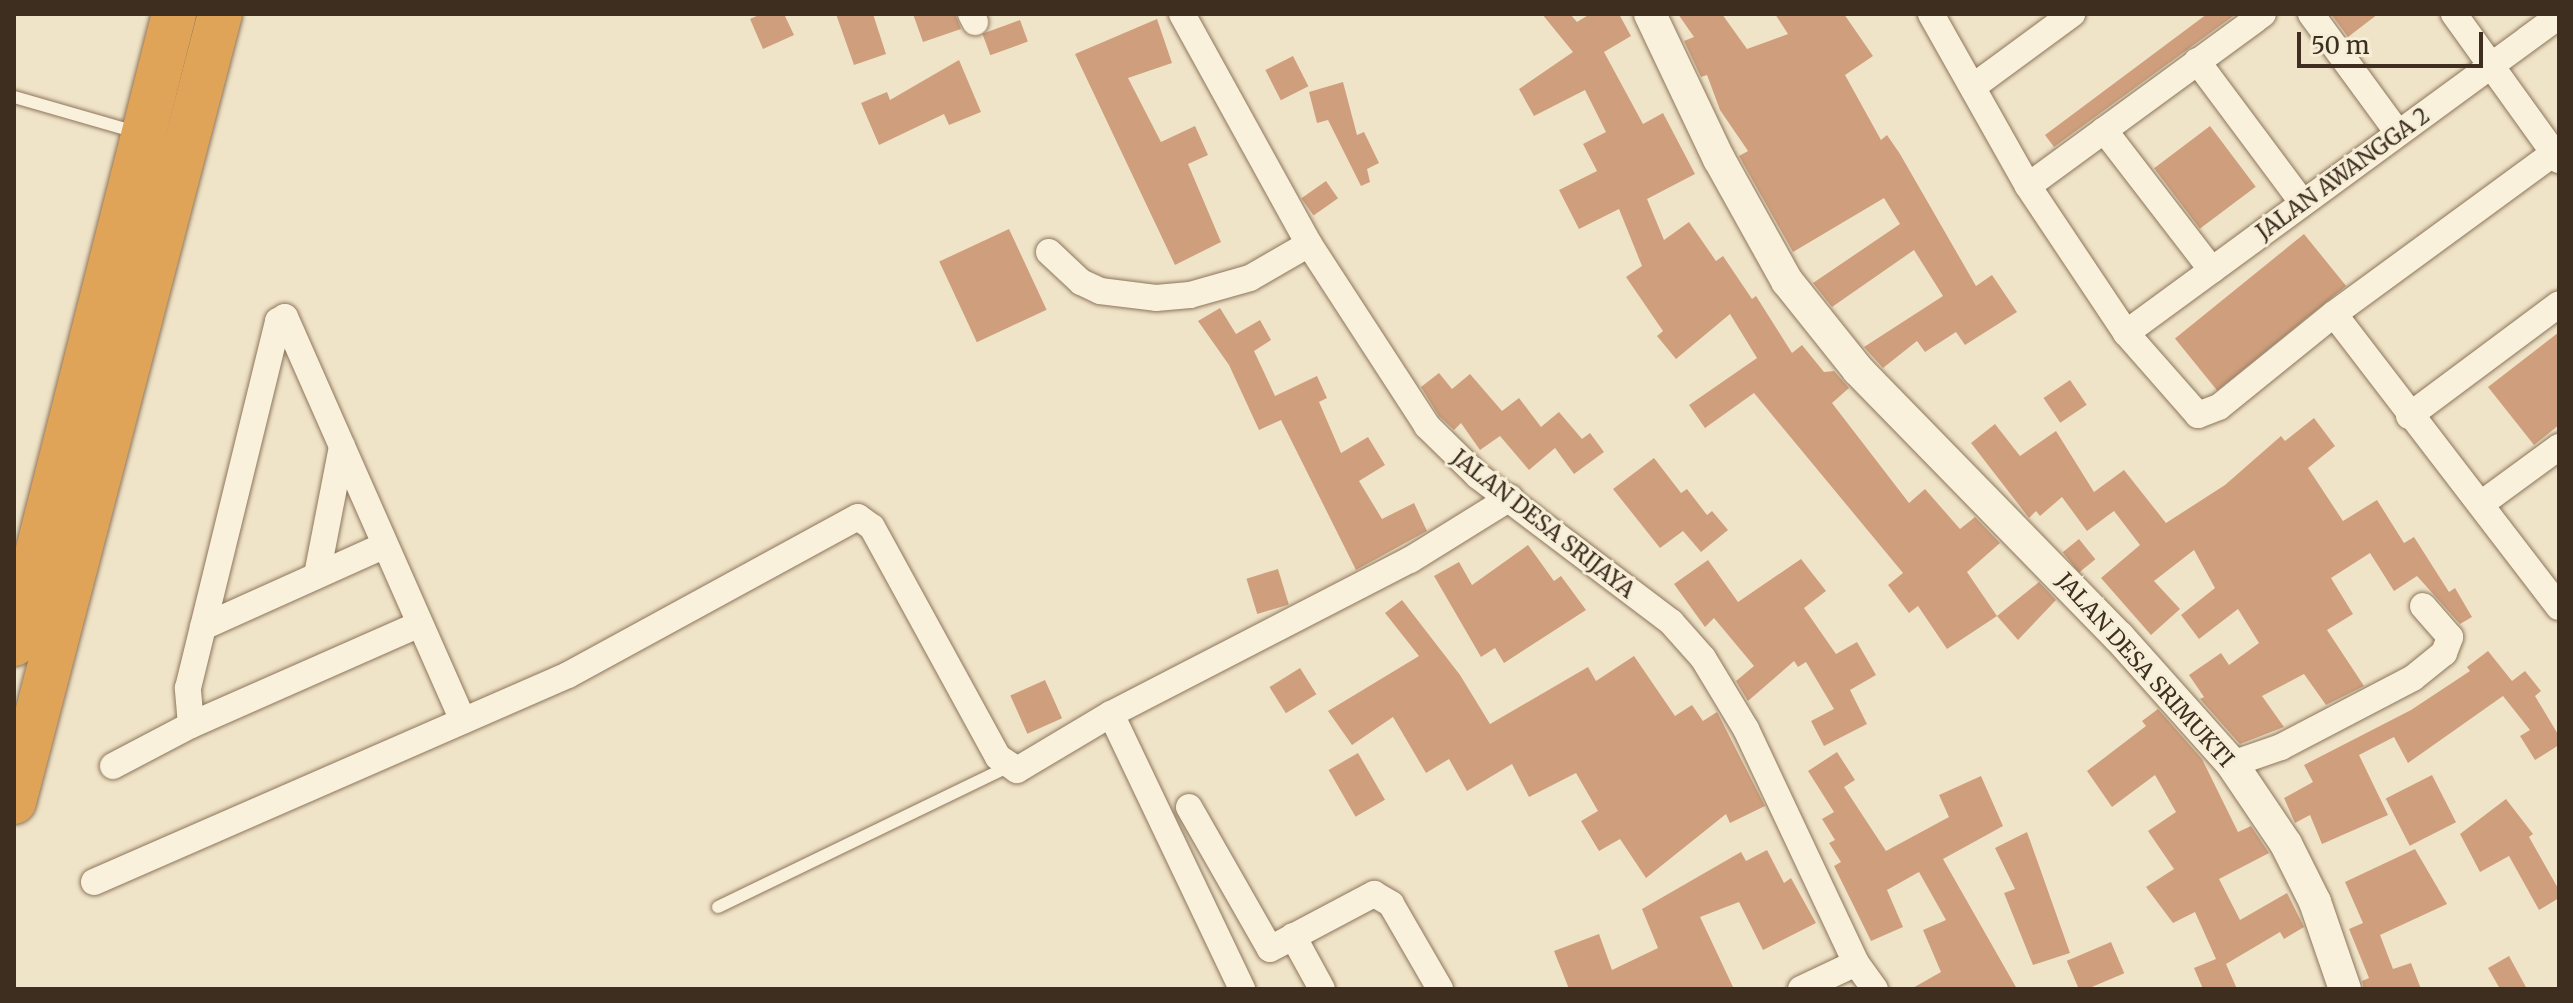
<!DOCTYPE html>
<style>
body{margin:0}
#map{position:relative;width:2573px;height:1003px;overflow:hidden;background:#f0e4c8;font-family:Merriweather,serif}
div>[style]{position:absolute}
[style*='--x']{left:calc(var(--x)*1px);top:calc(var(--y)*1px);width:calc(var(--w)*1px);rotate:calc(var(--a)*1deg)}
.building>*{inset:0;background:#cf9f7d;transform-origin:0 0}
.roads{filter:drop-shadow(0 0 2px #8d765c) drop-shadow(0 0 2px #8d765c)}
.service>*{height:12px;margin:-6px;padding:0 6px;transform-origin:6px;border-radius:6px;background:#faf1dc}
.minor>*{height:26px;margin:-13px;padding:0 13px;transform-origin:13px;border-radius:13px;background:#faf1dc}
.tertiary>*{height:32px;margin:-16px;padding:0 16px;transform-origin:16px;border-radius:16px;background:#faf1dc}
.motorway>*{height:44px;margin:-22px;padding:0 22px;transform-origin:22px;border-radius:22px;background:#e0a458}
span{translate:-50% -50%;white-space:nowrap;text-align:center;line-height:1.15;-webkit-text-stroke:6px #f7eed8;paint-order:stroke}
.street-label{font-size:22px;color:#3d2e20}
.frame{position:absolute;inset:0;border:16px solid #3d2e20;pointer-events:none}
.scale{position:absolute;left:2297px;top:32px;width:186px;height:36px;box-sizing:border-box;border:4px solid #3d2e20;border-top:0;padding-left:10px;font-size:24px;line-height:28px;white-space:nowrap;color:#3d2e20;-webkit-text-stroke:6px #f7eed8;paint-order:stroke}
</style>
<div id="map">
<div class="building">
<div style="clip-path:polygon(761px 14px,784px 14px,794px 35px,763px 49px,750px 19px)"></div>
<div style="clip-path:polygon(836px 14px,873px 14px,886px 54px,854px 65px)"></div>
<div style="clip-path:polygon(913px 14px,955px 14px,961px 29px,923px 42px)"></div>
<div style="clip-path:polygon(1542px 14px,1570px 14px,1577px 22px,1590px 14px,1619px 14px,1631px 36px,1604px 52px,1643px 124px,1663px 113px,1695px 174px,1647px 199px,1664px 240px,1689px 222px,1716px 261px,1723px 256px,1752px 299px,1756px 296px,1792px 353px,1802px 345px,1824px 372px,1834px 371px,1849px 388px,1832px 403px,1909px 503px,1925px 489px,1960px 529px,1975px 517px,2000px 543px,1967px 572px,1997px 616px,1947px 649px,1918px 606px,1909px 613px,1888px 585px,1903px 573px,1754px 393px,1705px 428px,1689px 405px,1757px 358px,1730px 314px,1676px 359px,1657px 336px,1663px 331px,1626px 277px,1642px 266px,1619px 209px,1579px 229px,1559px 190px,1597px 171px,1583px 144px,1606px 132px,1585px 90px,1534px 116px,1519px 89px,1573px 52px)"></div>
<div style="clip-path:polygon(1678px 14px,1722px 14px,1747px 49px,1788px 34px,1775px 14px,1844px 14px,1873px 56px,1845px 75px,1881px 140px,1887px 135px,1900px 154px,1976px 286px,1992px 275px,2017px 312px,1965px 345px,1956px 332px,1925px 352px,1917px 341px,1883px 368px,1864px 347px,1943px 296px,1914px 250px,1832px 307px,1813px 283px,1900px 224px,1884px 198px,1793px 252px,1739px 156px,1748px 151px,1720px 110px,1707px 75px,1701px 77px,1684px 41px,1694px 37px)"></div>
<div style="clip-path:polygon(2207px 14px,2236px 14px,2054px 147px,2045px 135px)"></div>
<div style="clip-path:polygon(2331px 14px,2378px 14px,2348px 37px)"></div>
<div style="clip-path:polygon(1157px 19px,1172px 63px,1128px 78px,1161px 142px,1195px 126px,1208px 155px,1188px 164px,1221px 242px,1175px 265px,1075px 54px)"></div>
<div style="left:1020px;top:20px;width:23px;height:40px;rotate:70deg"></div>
<div style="left:1293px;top:56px;width:34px;height:31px;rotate:63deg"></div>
<div style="clip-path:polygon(959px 60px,981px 112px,949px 125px,944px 114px,879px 145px,861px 103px,887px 92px,890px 100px)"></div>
<div style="clip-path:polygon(1343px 82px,1357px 135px,1364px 132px,1379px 163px,1367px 169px,1370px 182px,1361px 186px,1328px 120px,1317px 123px,1309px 92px)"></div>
<div style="left:2210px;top:126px;width:76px;height:70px;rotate:53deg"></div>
<div style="left:1326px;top:181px;width:21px;height:30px;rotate:55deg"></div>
<div style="left:1009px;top:229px;width:89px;height:77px;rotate:65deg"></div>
<div style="left:2304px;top:234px;width:67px;height:166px;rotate:51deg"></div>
<div style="clip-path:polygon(1220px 308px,1236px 334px,1260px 320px,1271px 340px,1254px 351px,1275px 396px,1317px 376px,1327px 398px,1319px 402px,1341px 453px,1368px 437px,1385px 465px,1359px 481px,1382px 519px,1414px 503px,1427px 531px,1356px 570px,1281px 420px,1259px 430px,1229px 365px,1198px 321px)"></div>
<div style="clip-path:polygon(2559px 332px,2559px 425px,2534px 445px,2488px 387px)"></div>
<div style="clip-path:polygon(1439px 373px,1452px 389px,1470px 374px,1502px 411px,1519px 398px,1541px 427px,1559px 412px,1582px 439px,1590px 433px,1604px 452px,1574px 474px,1555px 448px,1529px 470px,1500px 436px,1480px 450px,1461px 423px,1454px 430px,1439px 416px,1421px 387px)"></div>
<div style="left:2070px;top:380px;width:30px;height:32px;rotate:56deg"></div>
<div style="clip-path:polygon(2314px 418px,2335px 446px,2308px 468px,2343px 521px,2377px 500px,2404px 543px,2414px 537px,2449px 592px,2455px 588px,2472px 617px,2460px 624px,2417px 576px,2394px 591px,2370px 553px,2331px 578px,2353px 614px,2327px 630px,2364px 686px,2326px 705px,2304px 674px,2262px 696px,2284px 727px,2240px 744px,2200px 699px,2204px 697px,2189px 675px,2221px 653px,2229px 665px,2259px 643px,2238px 609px,2199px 639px,2181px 615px,2215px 588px,2194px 550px,2154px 581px,2180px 609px,2151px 635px,2101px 578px,2140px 545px,2114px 511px,2087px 531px,2062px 497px,2040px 516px,2036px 511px,2029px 518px,1971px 443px,1995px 424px,2020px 456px,2056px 431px,2094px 492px,2124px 470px,2166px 523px,2225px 485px,2281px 436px,2285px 441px)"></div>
<div style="clip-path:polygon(1654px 458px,1681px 493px,1687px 489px,1707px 515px,1712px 511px,1728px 530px,1701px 552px,1683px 531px,1660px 548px,1613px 489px)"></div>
<div style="left:2079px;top:539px;width:26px;height:21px;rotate:51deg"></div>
<div style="clip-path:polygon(1528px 545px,1554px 581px,1561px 576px,1586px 610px,1504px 663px,1495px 648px,1481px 657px,1434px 576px,1459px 562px,1472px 585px)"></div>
<div style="clip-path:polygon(1801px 559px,1826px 591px,1804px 608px,1836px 654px,1857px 642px,1876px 675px,1850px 690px,1867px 724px,1824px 746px,1811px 721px,1834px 709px,1806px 662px,1798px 667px,1794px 661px,1748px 701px,1736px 681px,1754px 666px,1714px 618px,1705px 627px,1674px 584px,1708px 560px,1738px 602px)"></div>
<div style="left:1278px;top:569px;width:37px;height:33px;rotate:73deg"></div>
<div style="clip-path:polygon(2039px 582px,2056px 600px,2018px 640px,1997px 616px)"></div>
<div style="clip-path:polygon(1402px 600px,1460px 675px,1490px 724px,1588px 667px,1596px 681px,1634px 656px,1675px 716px,1692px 705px,1703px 721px,1717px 712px,1765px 806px,1730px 823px,1726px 814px,1646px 878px,1620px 839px,1599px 851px,1581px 821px,1598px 811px,1576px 773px,1529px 797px,1512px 764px,1467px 791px,1449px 759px,1426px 773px,1393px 717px,1352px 745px,1328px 711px,1419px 656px,1385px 613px)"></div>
<div style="clip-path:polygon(2488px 651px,2512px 681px,2525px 671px,2541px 691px,2535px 696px,2559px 736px,2559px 745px,2535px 760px,2520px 736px,2530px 730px,2503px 696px,2408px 763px,2394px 737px,2359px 755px,2388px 815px,2322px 844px,2310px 815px,2295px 823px,2284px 798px,2313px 782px,2304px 765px,2411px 710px,2470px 671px,2467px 667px)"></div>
<div style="left:1300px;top:668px;width:31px;height:36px;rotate:58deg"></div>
<div style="left:1045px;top:680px;width:42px;height:38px;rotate:66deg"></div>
<div style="clip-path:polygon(2158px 709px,2202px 759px,2238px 832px,2251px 826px,2269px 853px,2219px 879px,2240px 920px,2287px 893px,2304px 927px,2284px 939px,2280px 932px,2226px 964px,2237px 989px,2203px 989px,2194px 968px,2216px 959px,2195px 912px,2173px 923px,2146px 887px,2174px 869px,2148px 831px,2176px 812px,2155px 775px,2112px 807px,2087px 771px,2146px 726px,2142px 721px)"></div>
<div style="clip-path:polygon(1837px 752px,1855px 780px,1844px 787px,1886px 851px,1949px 817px,1939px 795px,1981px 776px,2003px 826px,1943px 859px,2017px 989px,1911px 989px,1941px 972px,1923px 930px,1946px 920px,1919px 872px,1887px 890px,1903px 927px,1871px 941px,1834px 866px,1841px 862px,1829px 843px,1835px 840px,1822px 819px,1834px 812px,1808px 771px)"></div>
<div style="left:1358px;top:753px;width:54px;height:34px;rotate:60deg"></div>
<div style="left:2432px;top:775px;width:53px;height:52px;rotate:63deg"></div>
<div style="clip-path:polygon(2506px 799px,2533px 834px,2529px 837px,2559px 890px,2559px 898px,2539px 910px,2509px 856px,2480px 872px,2460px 834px)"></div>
<div style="clip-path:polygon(2027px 832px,2070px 953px,2033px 965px,2004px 893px,2015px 889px,1995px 848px)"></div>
<div style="clip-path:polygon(2415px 849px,2447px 904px,2380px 935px,2393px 969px,2411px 963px,2421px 989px,2364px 989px,2362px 981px,2369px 978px,2349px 929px,2363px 923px,2345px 882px)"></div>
<div style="clip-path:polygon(1767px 850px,1784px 883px,1791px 878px,1816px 923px,1763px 950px,1739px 902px,1700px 917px,1734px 989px,1569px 989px,1554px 951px,1599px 934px,1612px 970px,1658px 948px,1642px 909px,1741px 852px,1746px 861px)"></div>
<div style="left:2111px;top:942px;width:34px;height:48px;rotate:67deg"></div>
<div style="clip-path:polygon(2509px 956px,2527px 989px,2500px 989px,2488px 968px)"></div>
</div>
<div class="roads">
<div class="service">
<div style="--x:14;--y:97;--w:127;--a:16"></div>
<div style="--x:718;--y:907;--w:321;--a:-25.8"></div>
</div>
<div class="minor">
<div style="--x:971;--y:14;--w:9;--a:63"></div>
<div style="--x:1182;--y:14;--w:263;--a:61.1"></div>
<div style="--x:1309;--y:244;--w:217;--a:57"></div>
<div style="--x:1427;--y:426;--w:71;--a:44.4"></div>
<div style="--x:1478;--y:476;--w:242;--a:37.1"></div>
<div style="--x:1671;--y:622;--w:48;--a:48.4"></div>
<div style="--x:1703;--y:658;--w:83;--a:58.8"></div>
<div style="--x:1746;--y:729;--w:259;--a:64.8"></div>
<div style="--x:1856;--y:963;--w:32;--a:54"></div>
<div style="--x:1931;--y:14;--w:197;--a:60.6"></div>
<div style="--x:2028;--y:186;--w:177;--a:56.3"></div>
<div style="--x:2126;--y:333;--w:109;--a:48.7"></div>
<div style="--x:2198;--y:415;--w:22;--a:-21"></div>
<div style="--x:2219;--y:407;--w:148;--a:-39"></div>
<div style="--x:2334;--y:314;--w:273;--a:-36.2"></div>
<div style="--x:2311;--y:14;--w:147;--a:53.8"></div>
<div style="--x:2454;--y:14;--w:180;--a:54.3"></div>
<div style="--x:2197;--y:61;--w:177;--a:53.3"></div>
<div style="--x:1974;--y:86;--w:122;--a:-36.3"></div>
<div style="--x:2104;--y:130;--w:177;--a:52.4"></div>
<div style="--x:2028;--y:186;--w:291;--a:-36.2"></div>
<div style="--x:1049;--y:252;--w:44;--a:43.2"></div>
<div style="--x:1081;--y:282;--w:21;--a:25"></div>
<div style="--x:1100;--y:291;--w:56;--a:7.1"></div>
<div style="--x:1156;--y:298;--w:34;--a:-5"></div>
<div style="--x:1190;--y:295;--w:62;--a:-15.8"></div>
<div style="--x:1250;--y:278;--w:68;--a:-30"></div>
<div style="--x:2334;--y:314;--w:369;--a:52.5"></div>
<div style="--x:2126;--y:333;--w:537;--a:-36.21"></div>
<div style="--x:2409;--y:416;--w:187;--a:-36.7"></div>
<div style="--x:2481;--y:504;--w:97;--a:-36.2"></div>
<div style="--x:317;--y:575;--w:131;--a:-79"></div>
<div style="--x:203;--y:627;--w:197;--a:-24.2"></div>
<div style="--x:1111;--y:714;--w:305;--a:64.5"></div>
<div style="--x:191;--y:725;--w:37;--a:-95"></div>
<div style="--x:188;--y:688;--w:378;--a:-76.2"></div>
<div style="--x:278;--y:321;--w:8;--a:-30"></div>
<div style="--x:285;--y:317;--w:441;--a:66.2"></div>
<div style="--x:2232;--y:764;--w:52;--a:-19.1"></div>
<div style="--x:2281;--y:747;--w:149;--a:-27.6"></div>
<div style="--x:2413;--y:678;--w:40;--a:-39"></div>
<div style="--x:2444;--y:653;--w:17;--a:-69"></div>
<div style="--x:2450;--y:637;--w:41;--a:-131.1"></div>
<div style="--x:113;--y:766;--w:88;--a:-27.7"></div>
<div style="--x:191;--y:725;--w:248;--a:-23.8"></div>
<div style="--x:1189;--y:807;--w:163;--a:60.3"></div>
<div style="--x:1270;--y:949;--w:118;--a:-27.9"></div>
<div style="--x:1374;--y:894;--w:20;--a:30"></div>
<div style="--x:1391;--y:904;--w:98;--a:60"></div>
<div style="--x:94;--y:882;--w:517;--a:-23.59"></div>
<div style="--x:568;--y:675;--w:330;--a:-28.6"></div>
<div style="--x:858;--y:517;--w:17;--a:36"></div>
<div style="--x:872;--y:527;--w:262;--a:61.3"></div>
<div style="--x:998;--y:757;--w:23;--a:34"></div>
<div style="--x:1017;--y:770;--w:109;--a:-30.8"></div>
<div style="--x:1111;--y:714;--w:336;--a:-27.3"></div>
<div style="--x:1410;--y:560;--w:118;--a:-31.8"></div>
<div style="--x:1293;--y:936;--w:60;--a:61.3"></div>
<div style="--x:1801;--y:989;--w:61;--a:-25.3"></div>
</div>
<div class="tertiary">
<div style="--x:1650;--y:14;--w:161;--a:64.6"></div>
<div style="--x:1719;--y:159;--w:140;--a:60.9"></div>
<div style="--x:1787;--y:281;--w:114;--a:51.4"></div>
<div style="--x:1858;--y:370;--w:373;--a:45.7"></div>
<div style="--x:2119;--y:637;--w:170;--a:48.3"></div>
<div style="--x:2232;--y:764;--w:97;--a:56"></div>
<div style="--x:2286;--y:844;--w:65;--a:63.4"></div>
<div style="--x:2315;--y:902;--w:92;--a:71"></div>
</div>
<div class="motorway">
<div style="--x:14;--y:644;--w:650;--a:-75.75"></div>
<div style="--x:14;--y:802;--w:814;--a:-75.35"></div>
</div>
</div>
<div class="street-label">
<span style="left:2343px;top:174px;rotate:-36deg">JALAN AWANGGA 2</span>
<span style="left:1543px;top:524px;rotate:38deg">JALAN DESA SRIJAYA</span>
<span style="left:2145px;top:670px;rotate:48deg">JALAN DESA SRIMUKTI</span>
</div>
<div class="frame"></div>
<div class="scale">50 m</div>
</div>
